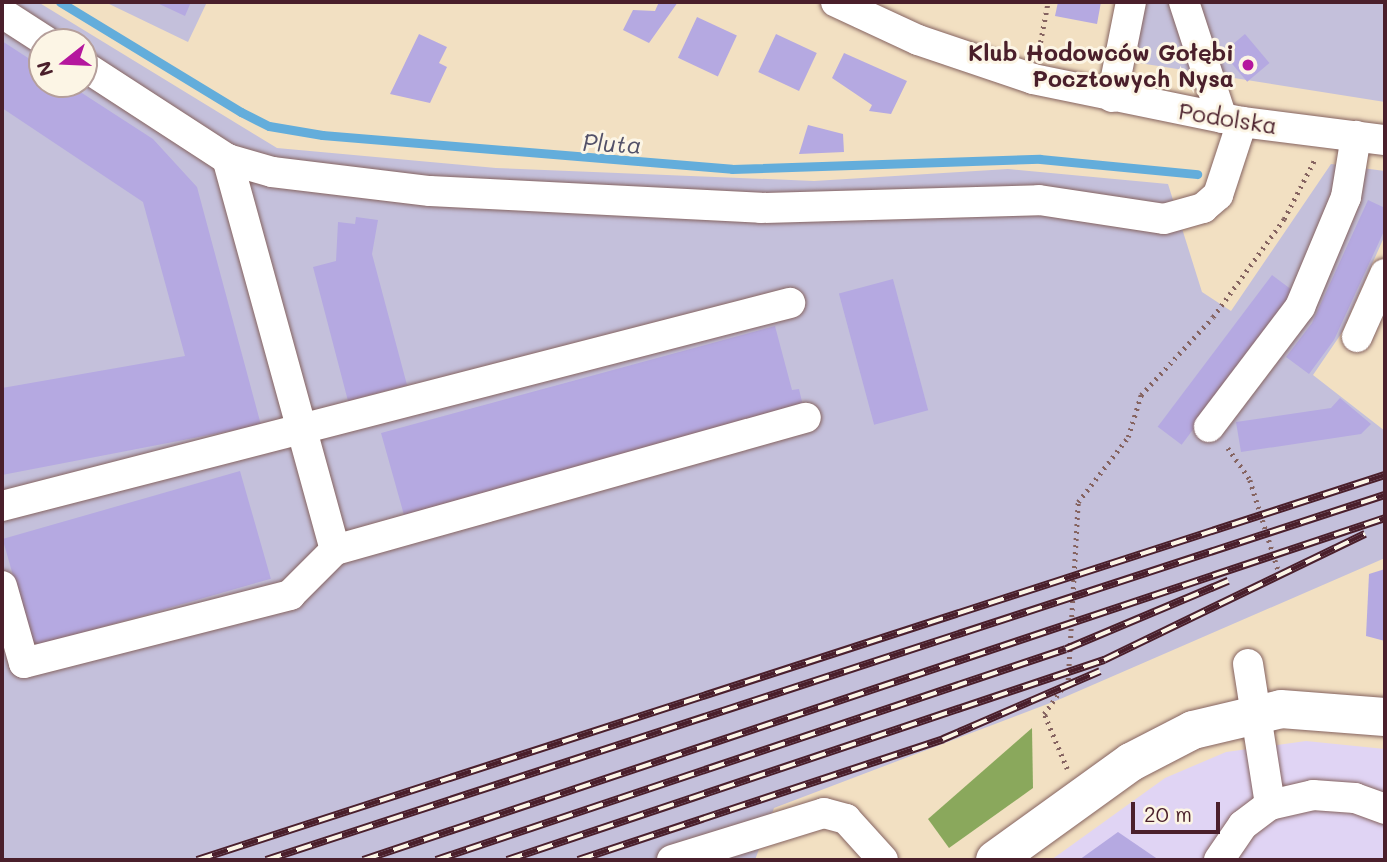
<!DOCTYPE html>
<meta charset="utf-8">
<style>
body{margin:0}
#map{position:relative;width:1387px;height:862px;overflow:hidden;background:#f2e0c2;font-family:Mali,sans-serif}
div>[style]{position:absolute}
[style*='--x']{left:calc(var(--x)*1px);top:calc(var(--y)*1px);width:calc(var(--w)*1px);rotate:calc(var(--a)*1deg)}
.built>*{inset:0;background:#e0d4f4}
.industrial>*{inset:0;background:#c4c0db}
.forest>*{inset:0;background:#8aa85c}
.stream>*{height:9px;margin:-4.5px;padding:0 4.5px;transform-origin:4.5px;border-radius:4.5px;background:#63addb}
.building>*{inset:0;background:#b5a9e1;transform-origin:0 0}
.path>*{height:4.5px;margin-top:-2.25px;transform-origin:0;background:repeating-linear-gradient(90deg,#856360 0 2px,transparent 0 7px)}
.roads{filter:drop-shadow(0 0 2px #856360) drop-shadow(0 0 2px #856360)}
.minor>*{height:30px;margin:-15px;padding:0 15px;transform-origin:15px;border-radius:15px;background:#fff}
.major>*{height:38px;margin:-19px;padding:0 19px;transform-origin:19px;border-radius:19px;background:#fff}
.rail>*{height:8px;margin-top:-4px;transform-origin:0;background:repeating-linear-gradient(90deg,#fcf5e5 0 16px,#4a1f2b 0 32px);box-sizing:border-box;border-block:2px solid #4a1f2b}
.dots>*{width:19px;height:19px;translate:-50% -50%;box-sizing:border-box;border:4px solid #fcf5e5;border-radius:50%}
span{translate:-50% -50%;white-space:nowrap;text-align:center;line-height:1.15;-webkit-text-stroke:6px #fcf5e5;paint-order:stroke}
.poi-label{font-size:23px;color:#4a1f2b;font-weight:700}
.right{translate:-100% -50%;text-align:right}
.street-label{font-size:23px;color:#4a1f2b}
.water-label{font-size:24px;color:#535169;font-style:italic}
.frame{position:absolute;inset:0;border:4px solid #4a1f2b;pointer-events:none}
.north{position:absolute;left:28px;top:28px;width:70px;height:70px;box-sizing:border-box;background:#fcf5e5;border:2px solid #b59f9b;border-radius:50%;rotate:252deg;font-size:19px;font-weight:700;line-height:28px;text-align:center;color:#4a1f2b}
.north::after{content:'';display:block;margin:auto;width:24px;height:32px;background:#b5179e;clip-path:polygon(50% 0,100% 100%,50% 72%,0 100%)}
.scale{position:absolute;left:1131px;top:802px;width:89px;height:32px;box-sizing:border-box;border:4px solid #4a1f2b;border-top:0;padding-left:9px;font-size:21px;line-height:24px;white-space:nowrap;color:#4a1f2b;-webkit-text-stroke:5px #fcf5e5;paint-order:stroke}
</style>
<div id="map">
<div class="built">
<div style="clip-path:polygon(1306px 741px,1385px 749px,1385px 860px,1051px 860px,1165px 778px,1226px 752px)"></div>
</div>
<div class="industrial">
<div style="clip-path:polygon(evenodd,2px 2px,38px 2px,277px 148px,496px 168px,814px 181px,1008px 169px,1168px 184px,1202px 292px,1231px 311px,1331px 164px,1385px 171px,1385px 235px,1341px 334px,1313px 375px,1385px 431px,1385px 558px,1058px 700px,774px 808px,755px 860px,2px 860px,2px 2px,42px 42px,84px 42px,84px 84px,42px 84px,42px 42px)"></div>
<div style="clip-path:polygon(105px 2px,207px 2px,188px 42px)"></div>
<div style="clip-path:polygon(1146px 2px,1385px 2px,1385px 102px,1133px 62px)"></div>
</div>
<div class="forest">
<div style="clip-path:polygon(1032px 728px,1033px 788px,949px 848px,928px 819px)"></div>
</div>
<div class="stream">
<div style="--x:60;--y:2;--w:212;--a:31.3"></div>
<div style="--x:241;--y:112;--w:31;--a:27"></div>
<div style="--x:269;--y:126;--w:54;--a:9.6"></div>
<div style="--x:322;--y:135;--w:411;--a:4.7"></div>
<div style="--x:732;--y:169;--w:308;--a:-1.9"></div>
<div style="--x:1040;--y:159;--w:158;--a:5.5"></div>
</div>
<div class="building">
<div style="clip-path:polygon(155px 2px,191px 2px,185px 16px)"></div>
<div style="clip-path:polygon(659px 2px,678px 2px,649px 43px,623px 30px,633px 10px,655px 11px)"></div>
<div style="clip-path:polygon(1058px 2px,1101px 2px,1097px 24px,1055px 16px)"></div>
<div style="left:697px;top:17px;width:44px;height:45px;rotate:25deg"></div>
<div style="clip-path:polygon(419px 34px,447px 47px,439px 63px,447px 67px,430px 103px,390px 94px)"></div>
<div style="left:776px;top:34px;width:45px;height:42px;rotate:25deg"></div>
<div style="left:1245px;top:34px;width:38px;height:29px;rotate:50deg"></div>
<div style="clip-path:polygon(2px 41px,42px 67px,42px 84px,68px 84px,153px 139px,197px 187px,261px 425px,2px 475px,2px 388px,185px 356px,143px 202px,2px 108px)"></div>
<div style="clip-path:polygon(844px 53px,907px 81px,891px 114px,869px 111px,872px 105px,832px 78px)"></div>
<div style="clip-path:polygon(808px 125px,843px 134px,844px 152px,799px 154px)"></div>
<div style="clip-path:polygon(1368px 200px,1385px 208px,1385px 229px,1334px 340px,1309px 374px,1286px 357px,1312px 323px)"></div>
<div style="clip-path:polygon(356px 217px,378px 220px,372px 254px,407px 385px,348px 401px,313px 267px,336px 261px,338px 222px,355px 224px)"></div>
<div style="left:1272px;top:275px;width:30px;height:190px;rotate:37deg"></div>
<div style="left:893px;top:279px;width:136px;height:56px;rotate:75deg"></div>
<div style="clip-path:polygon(775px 326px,792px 390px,799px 389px,803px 406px,797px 409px,404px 515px,381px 433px)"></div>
<div style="clip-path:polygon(1340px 398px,1371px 424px,1361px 434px,1241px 452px,1236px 422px,1331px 408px)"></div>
<div style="left:240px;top:471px;width:112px;height:247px;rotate:74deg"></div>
<div style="clip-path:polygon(1385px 569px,1385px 641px,1366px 636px,1369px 574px)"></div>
<div style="clip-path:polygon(1118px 832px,1159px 860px,1079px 860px)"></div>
</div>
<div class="path">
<div style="--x:1039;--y:49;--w:48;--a:-79.2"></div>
<div style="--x:1228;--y:448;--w:39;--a:55"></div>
<div style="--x:1250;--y:480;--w:101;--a:72.6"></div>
<div style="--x:1067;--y:769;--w:60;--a:-112.7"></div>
<div style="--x:1044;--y:714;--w:42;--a:-54.8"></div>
<div style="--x:1068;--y:680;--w:178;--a:-86.8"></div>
<div style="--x:1078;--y:502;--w:82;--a:-52.4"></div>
<div style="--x:1128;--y:437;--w:44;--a:-72.8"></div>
<div style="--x:1141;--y:395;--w:106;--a:-47.3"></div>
<div style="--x:1213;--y:317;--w:121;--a:-54.1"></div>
<div style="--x:1284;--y:219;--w:68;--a:-62.7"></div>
</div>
<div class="roads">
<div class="minor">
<div style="--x:836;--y:2;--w:90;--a:24.9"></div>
<div style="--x:918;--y:40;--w:121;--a:18.7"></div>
<div style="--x:1033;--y:79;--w:213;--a:11.6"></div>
<div style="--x:1242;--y:122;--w:144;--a:7.2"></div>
<div style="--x:1184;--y:2;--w:122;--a:71.9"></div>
<div style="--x:2;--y:13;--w:54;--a:32.8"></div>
<div style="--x:84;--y:66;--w:171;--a:33"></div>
<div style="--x:227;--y:159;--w:47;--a:16.1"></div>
<div style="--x:272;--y:172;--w:159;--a:6.9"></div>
<div style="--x:430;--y:191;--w:331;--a:2.9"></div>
<div style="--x:761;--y:208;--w:278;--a:-1.6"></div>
<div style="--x:1039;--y:200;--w:126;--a:8.6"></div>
<div style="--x:1164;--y:219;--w:41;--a:-15.8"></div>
<div style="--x:1203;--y:208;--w:20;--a:-41"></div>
<div style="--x:1218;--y:195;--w:77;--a:-71.8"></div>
<div style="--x:1112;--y:97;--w:97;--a:-78.7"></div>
<div style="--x:1357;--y:337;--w:69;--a:-66"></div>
<div style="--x:1209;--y:427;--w:151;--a:-52.8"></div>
<div style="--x:1300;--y:307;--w:119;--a:-67.3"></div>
<div style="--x:1346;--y:197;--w:62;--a:-80.7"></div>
<div style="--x:2;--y:506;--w:814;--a:-14.45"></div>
<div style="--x:335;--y:550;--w:489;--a:-15.7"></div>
<div style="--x:2;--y:586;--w:80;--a:74.1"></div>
<div style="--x:24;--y:663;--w:275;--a:-14.3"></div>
<div style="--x:290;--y:595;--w:64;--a:-45"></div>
<div style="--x:335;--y:550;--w:406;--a:-105.4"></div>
<div style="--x:1248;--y:664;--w:143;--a:81.1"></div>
<div style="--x:672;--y:860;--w:159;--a:-17.2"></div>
<div style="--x:824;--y:813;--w:23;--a:15"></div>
<div style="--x:846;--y:819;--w:55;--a:47.9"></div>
<div style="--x:1219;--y:860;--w:42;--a:-55.6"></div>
<div style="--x:1243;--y:825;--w:34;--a:-37"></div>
<div style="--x:1270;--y:805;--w:44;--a:-13.1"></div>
<div style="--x:1313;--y:795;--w:42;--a:4.1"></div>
<div style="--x:1355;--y:798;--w:32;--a:20"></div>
</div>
<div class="major">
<div style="--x:995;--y:860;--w:168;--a:-35.8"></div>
<div style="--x:1131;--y:762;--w:70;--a:-27.3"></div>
<div style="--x:1193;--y:730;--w:90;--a:-13.4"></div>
<div style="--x:1281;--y:709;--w:104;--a:4.4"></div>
</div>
</div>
<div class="rail">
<div style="--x:197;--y:860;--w:1249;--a:-17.96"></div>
<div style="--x:266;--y:860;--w:1177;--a:-18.07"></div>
<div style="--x:363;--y:860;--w:1078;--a:-18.5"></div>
<div style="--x:436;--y:860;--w:664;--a:-18.52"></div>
<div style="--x:1066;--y:649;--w:176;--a:-22.8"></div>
<div style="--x:507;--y:860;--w:630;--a:-18.52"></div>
<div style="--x:1104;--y:660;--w:290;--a:-25.8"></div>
<div style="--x:578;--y:860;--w:385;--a:-18.3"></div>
<div style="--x:943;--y:739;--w:171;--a:-23.4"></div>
</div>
<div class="dots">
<div style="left:1248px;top:65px;background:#b5179e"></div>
</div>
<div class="poi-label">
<span class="right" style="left:1234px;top:65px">Klub Hodowców Gołębi<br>Pocztowych Nysa</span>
</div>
<div class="street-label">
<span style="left:1228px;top:118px;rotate:9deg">Podolska</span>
</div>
<div class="water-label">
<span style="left:612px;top:143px;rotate:3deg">Pluta</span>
</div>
<div class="frame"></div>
<div class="north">N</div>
<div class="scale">20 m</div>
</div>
